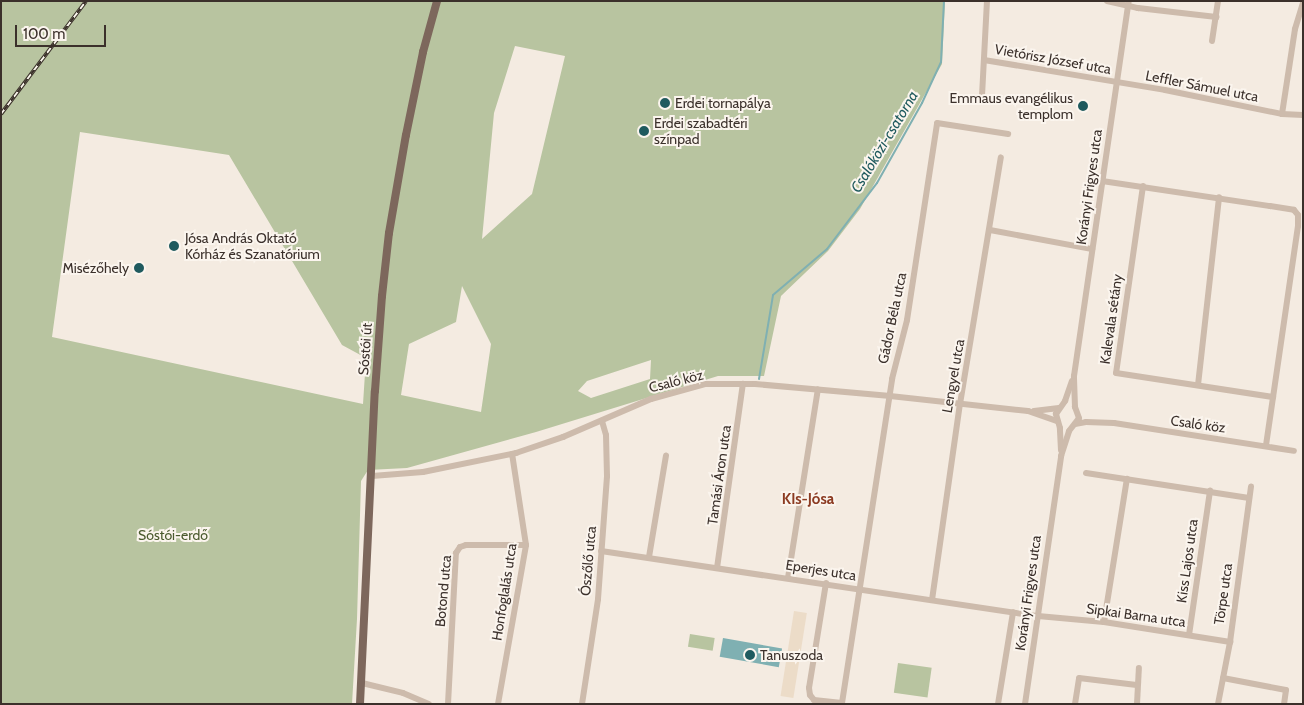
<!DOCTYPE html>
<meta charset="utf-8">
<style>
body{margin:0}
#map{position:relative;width:1304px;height:705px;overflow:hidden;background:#f4ebe1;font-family:Cabin,sans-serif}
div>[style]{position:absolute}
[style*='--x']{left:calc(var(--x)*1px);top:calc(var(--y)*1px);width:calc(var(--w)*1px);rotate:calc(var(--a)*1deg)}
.green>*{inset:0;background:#b8c4a0;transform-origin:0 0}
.plaza>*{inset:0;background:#ecdcc8;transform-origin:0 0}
.water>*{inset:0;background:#7fb0b2;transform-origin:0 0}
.stream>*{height:2px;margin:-1px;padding:0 1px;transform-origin:1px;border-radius:1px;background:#7fb0b2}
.minor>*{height:6px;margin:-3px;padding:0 3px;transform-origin:3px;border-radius:3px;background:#cdbbac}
.major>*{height:8px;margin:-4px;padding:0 4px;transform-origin:4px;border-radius:4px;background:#7d675c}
.rail>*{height:4px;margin-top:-2px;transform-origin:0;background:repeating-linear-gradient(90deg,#fbf5ee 0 5.5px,#3b302b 0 11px);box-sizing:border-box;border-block:1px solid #3b302b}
.dots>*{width:14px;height:14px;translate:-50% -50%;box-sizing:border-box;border:2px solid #fbf5ee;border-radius:50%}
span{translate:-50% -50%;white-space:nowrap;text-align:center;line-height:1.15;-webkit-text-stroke:4px #fbf5ee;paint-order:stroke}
.street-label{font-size:14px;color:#3b302b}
.poi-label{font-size:14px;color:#3b302b}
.right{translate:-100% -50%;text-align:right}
.left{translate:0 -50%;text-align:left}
.park-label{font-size:14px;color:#4a5a2e}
.water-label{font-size:15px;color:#1f5a5e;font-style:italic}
.neighbourhood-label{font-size:15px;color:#8c3b22;font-weight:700}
.frame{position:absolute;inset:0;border:2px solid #3b302b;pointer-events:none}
.scale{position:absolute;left:15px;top:25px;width:91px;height:22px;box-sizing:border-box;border:2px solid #3b302b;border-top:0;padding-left:6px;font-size:15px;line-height:18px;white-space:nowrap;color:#3b302b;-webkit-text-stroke:4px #fbf5ee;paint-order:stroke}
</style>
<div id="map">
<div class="green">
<div style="clip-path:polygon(evenodd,1px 1px,945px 1px,942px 64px,860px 209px,828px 251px,781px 296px,764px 376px,718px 376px,536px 432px,407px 468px,368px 470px,361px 481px,357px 619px,352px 704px,1px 704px,1px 1px,515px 46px,565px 56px,532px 194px,482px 239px,494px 113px,515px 46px,1px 1px,80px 132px,229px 155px,342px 345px,366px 358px,363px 404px,52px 337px,80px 132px,1px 1px,462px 286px,491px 344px,481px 412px,401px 395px,409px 344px,456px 322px,462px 286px,1px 1px,651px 360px,650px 379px,591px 398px,578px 391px,587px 381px,651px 360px)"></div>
<div style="left:690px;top:634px;width:25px;height:13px;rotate:9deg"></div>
<div style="left:898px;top:663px;width:34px;height:30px;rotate:8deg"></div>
</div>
<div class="plaza">
<div style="left:794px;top:611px;width:13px;height:86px;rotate:9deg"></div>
</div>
<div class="water">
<div style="left:723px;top:638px;width:60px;height:19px;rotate:10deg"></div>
</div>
<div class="stream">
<div style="--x:759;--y:379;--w:85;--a:-80.5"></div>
<div style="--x:773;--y:295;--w:71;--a:-40.4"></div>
<div style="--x:827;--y:249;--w:83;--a:-52.9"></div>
<div style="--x:877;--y:183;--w:92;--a:-60.6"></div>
<div style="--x:922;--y:103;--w:45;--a:-65.1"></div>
<div style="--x:941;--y:62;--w:61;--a:-87.2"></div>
</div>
<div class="minor">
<div style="--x:1107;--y:1;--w:32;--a:13"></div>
<div style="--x:1138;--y:8;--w:79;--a:6.6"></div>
<div style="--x:1212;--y:41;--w:40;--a:-81.5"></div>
<div style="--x:984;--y:60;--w:183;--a:9.4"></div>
<div style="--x:1165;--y:90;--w:119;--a:11.6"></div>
<div style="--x:1282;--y:114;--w:21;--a:3"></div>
<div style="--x:982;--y:96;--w:95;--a:-87"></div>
<div style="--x:1282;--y:114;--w:86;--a:-81.3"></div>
<div style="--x:1295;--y:29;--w:27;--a:-73"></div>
<div style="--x:1102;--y:181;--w:170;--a:8.5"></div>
<div style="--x:1270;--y:206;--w:24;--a:9"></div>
<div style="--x:1294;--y:210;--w:6;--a:51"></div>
<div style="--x:1298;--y:215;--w:11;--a:90"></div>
<div style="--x:1298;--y:226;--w:222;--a:98.3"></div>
<div style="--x:1143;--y:186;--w:189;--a:98.2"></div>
<div style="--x:1116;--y:373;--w:159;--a:8.7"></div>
<div style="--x:990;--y:230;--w:104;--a:10.6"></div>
<div style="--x:1198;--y:385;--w:189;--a:-83.6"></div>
<div style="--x:1034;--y:411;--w:25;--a:-7"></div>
<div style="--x:1075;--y:424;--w:11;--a:-10"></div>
<div style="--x:1086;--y:422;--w:28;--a:2"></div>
<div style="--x:1114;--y:423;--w:182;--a:8.8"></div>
<div style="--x:1061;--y:450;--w:22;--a:-93"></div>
<div style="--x:1060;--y:428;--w:15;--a:-106"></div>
<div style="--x:1056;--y:414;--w:16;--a:-55"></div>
<div style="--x:1065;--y:401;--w:21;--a:-71"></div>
<div style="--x:1086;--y:473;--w:165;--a:8.7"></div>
<div style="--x:372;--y:476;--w:51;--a:-4.5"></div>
<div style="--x:423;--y:472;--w:95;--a:-11.5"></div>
<div style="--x:516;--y:453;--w:50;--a:-18.8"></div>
<div style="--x:563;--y:437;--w:96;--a:-23.4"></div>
<div style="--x:651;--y:399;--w:56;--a:-15.5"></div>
<div style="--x:705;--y:384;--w:50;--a:0"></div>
<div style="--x:755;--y:384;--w:136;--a:5.1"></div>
<div style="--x:890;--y:396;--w:139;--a:6.2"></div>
<div style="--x:1028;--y:411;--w:31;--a:19"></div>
<div style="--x:601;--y:551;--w:442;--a:8.5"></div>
<div style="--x:1038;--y:616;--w:66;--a:5.2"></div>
<div style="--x:1104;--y:622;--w:128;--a:9"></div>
<div style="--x:649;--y:557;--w:103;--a:-80.5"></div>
<div style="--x:717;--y:568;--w:186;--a:-82"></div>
<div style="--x:788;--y:578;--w:191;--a:-81"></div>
<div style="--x:826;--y:583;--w:106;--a:99.2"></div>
<div style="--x:809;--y:688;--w:7;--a:82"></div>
<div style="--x:810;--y:695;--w:6;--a:51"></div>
<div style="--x:814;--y:700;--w:28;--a:6"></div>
<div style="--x:842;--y:703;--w:328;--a:-81.2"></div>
<div style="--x:892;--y:379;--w:61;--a:-75.7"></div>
<div style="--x:907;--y:320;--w:199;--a:-81.3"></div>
<div style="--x:937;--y:123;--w:72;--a:8.8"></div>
<div style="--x:932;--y:600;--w:198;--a:-81.9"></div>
<div style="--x:960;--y:404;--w:250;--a:-80.6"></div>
<div style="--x:1104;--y:622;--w:145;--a:-80.9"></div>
<div style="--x:1189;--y:635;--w:146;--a:-81.7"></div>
<div style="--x:1223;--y:678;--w:64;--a:10.8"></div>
<div style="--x:1286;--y:690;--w:14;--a:98"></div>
<div style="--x:362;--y:683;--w:42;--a:13.7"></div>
<div style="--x:403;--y:693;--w:28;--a:23"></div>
<div style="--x:448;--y:704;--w:151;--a:-87"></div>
<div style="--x:456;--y:553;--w:7;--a:-56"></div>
<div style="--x:460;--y:547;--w:6;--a:-18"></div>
<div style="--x:466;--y:545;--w:60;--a:0"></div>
<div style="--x:498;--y:704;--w:161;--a:-80"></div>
<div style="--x:526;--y:545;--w:92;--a:-98.7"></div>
<div style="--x:582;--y:704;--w:106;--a:-81.3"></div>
<div style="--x:598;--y:599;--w:123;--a:-85.8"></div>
<div style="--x:607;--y:476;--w:41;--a:-91.4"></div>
<div style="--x:606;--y:435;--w:15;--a:-106"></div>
<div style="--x:998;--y:704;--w:93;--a:-80.7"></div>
<div style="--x:1025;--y:704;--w:251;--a:-81.7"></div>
<div style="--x:1061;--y:456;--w:26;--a:-72"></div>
<div style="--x:1069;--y:431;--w:16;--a:-52"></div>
<div style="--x:1079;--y:418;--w:12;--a:-110"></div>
<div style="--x:1075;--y:407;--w:31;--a:-92"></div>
<div style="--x:1074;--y:376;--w:379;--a:-81.7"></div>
<div style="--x:1075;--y:704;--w:26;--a:-81"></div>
<div style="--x:1079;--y:678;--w:58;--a:6.9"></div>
<div style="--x:1137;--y:704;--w:36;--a:-87"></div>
<div style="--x:1218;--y:704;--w:63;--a:-79"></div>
<div style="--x:1230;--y:642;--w:157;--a:-82.3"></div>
</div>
<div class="major">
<div style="--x:360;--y:704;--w:313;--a:-87.3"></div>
<div style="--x:375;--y:391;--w:95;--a:-85.8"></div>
<div style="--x:382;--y:296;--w:63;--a:-83.7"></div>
<div style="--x:389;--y:233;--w:99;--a:-80.2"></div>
<div style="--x:406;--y:135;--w:85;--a:-78.4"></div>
<div style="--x:423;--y:52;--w:53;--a:-74.6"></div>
</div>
<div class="rail">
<div style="--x:1;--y:114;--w:141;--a:-53"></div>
</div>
<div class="dots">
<div style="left:665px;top:103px;background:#1f5a5e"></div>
<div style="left:1083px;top:106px;background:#1f5a5e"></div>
<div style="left:644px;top:131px;background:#1f5a5e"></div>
<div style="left:174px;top:246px;background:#1f5a5e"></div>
<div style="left:139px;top:268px;background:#1f5a5e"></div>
<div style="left:750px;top:655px;background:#1f5a5e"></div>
</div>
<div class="street-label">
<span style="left:1053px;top:59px;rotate:10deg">Vietórisz József utca</span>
<span style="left:1202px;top:86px;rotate:11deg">Leffler Sámuel utca</span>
<span style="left:1089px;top:187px;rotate:-82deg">Korányi Frigyes utca</span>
<span style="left:892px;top:318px;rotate:-78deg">Gádor Béla utca</span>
<span style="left:1111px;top:319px;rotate:-82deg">Kalevala sétány</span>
<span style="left:365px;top:349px;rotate:-86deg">Sóstói út</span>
<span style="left:953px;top:376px;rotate:-80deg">Lengyel utca</span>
<span style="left:676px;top:381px;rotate:-14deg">Csaló köz</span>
<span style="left:1198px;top:424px;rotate:8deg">Csaló köz</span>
<span style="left:719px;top:475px;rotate:-82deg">Tamási Áron utca</span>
<span style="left:588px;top:561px;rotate:-85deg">Ószőlő utca</span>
<span style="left:1187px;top:561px;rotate:-82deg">Kiss Lajos utca</span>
<span style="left:821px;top:570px;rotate:9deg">Eperjes utca</span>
<span style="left:443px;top:591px;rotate:-85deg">Botond utca</span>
<span style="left:504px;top:592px;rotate:-81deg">Honfoglalás utca</span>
<span style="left:1028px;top:593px;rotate:-82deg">Korányi Frigyes utca</span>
<span style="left:1223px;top:594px;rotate:-82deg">Törpe utca</span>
<span style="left:1136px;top:615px;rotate:8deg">Sipkai Barna utca</span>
</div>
<div class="poi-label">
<span class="right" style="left:1073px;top:106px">Emmaus evangélikus<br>templom</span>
<span class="left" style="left:675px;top:103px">Erdei tornapálya</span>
<span class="left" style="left:654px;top:131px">Erdei szabadtéri<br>színpad</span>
<span class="left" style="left:185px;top:246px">Jósa András Oktató<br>Kórház és Szanatórium</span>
<span class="right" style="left:129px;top:268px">Misézőhely</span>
<span class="left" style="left:760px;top:655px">Tanuszoda</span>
</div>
<div class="park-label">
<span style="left:173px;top:535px">Sóstói-erdő</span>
</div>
<div class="water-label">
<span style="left:885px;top:142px;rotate:-59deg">Csalóközi-csatorna</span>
</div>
<div class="neighbourhood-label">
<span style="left:808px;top:500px">KIs-Jósa</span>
</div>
<div class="frame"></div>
<div class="scale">100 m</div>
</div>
